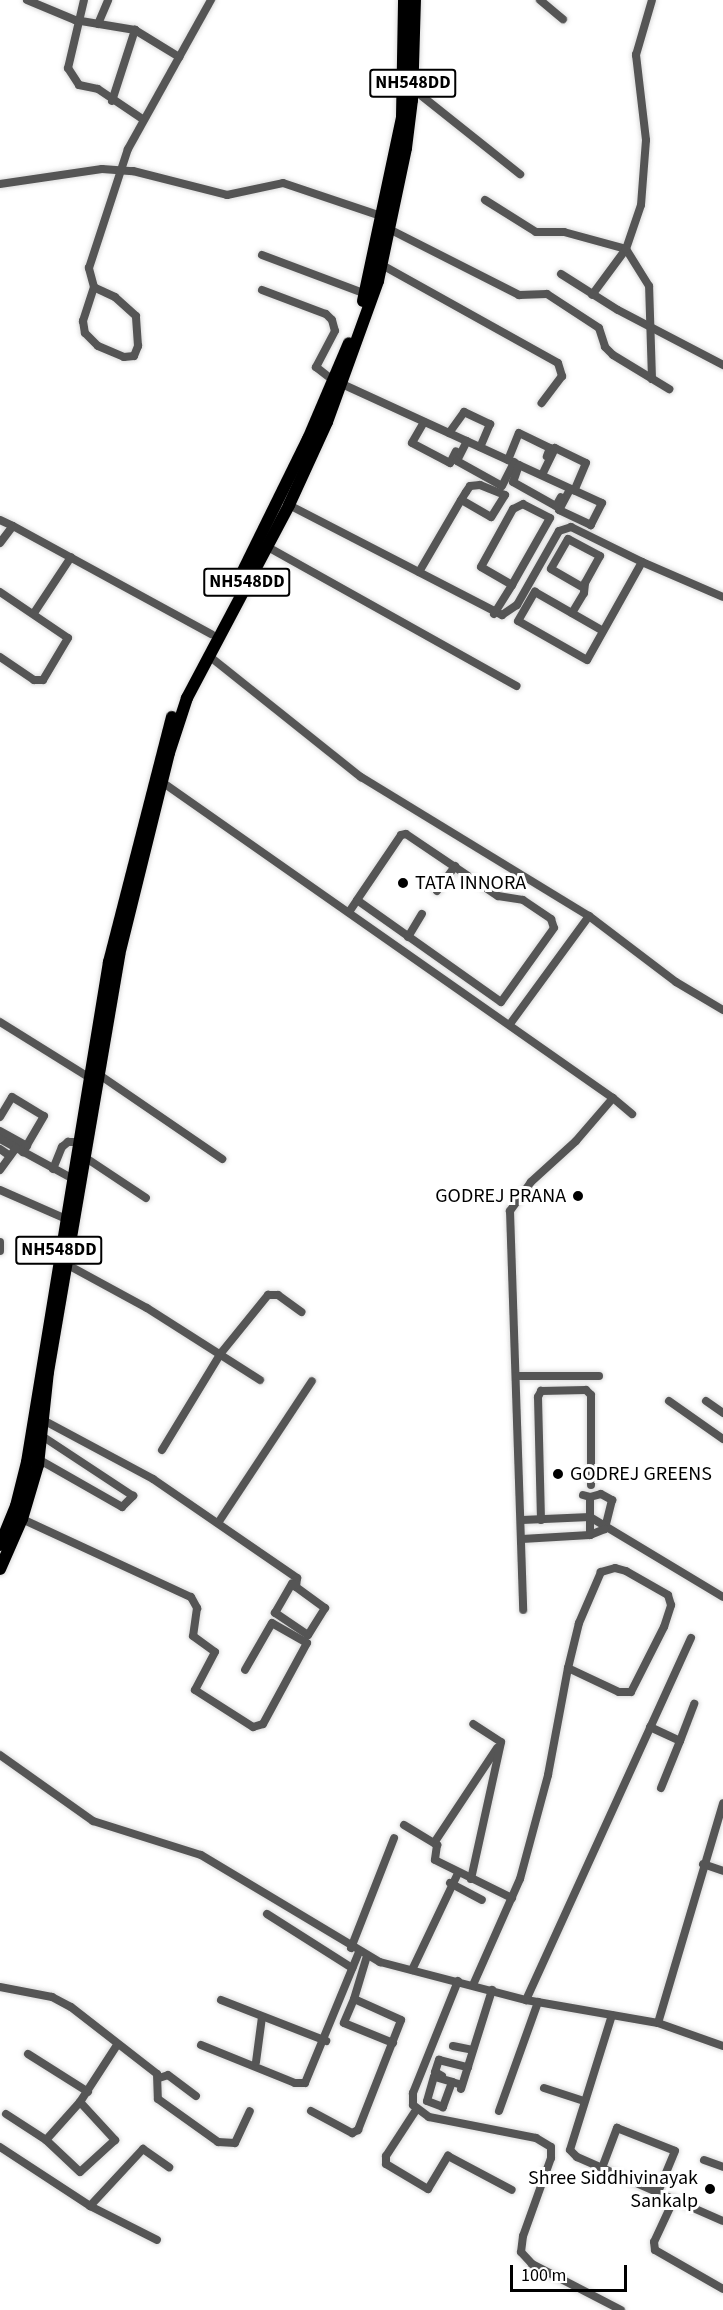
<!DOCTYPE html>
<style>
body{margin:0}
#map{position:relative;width:723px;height:2310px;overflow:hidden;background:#fff;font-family:"Source Sans 3",sans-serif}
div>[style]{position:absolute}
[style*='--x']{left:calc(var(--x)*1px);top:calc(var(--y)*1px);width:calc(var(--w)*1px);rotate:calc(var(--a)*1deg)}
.roads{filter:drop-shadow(0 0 2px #dbdbdb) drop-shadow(0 0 2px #dbdbdb)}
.minor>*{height:8px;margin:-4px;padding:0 4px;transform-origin:4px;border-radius:4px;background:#555}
.highway>*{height:12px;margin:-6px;padding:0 6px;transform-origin:6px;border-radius:6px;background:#000}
.dots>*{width:16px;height:16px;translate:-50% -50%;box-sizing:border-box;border:3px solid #fff;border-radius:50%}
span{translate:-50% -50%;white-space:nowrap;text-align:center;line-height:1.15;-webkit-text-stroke:6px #fff;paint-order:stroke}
.shield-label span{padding:2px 4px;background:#fff;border:2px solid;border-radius:4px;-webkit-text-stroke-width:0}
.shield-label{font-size:18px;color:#000;font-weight:700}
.poi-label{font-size:20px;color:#000}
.left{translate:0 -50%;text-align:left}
.right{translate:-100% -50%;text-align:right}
.scale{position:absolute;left:510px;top:2265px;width:117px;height:27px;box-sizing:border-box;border:3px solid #000;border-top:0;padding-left:8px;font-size:18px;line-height:21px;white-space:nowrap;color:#000;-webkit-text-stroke:4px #fff;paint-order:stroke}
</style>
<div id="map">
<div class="roads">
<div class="minor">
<div style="--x:27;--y:0;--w:52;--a:22.6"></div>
<div style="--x:75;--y:20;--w:61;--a:9.5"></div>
<div style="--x:135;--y:30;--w:52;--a:31.5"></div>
<div style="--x:84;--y:0;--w:70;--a:103.2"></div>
<div style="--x:68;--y:68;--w:20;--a:57"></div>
<div style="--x:79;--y:85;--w:19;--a:12"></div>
<div style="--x:98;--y:89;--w:55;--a:34"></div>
<div style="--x:540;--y:0;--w:30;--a:40"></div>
<div style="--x:98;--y:24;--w:26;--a:-67"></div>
<div style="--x:413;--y:89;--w:137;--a:38.5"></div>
<div style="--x:112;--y:101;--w:75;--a:-72.1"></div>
<div style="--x:0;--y:184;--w:103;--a:-8.4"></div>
<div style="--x:102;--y:169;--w:31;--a:4"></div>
<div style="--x:133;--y:171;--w:97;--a:14.3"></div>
<div style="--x:227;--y:195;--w:57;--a:-12.1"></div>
<div style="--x:283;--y:183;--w:107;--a:18.6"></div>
<div style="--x:485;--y:200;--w:60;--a:32.1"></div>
<div style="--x:536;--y:232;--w:28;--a:0"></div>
<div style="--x:564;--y:232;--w:64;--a:15.3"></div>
<div style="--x:626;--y:249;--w:57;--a:126.5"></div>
<div style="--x:391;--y:230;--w:144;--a:26.9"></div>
<div style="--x:519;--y:295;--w:28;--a:-2"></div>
<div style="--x:547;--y:294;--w:62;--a:33.2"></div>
<div style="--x:599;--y:328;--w:20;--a:72"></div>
<div style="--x:605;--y:347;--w:11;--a:45"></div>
<div style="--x:613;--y:355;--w:66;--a:31.3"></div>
<div style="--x:262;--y:255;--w:111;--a:20.6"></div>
<div style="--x:382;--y:265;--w:201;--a:29.1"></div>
<div style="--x:558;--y:363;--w:14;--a:73"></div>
<div style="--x:562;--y:376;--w:34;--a:127"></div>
<div style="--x:561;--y:274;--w:67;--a:32.3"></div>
<div style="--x:618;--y:310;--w:119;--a:27.6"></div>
<div style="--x:94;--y:287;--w:36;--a:108"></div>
<div style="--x:83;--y:321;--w:12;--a:81"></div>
<div style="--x:85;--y:333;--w:18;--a:45"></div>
<div style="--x:98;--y:346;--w:28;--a:23"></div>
<div style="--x:124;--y:357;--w:10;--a:-6"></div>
<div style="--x:134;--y:356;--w:11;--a:-68"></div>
<div style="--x:138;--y:346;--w:30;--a:-94"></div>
<div style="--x:136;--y:316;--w:28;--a:-138"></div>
<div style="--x:115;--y:297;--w:23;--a:-155"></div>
<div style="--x:94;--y:287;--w:20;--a:-105"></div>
<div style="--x:89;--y:268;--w:125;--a:-71.9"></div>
<div style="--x:128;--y:149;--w:171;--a:-60.9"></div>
<div style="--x:262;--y:290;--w:68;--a:20.6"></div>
<div style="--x:326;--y:314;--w:8;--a:45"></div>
<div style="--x:332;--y:320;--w:11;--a:75"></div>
<div style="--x:335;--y:331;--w:41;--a:117.8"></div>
<div style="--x:316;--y:367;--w:23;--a:38"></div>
<div style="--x:652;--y:379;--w:93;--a:-91.8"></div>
<div style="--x:649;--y:286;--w:44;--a:-121.9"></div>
<div style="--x:626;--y:249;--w:46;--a:-71.2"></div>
<div style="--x:641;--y:205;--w:65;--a:-85.6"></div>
<div style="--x:646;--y:140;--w:86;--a:-96.7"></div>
<div style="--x:636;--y:55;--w:57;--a:-73.8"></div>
<div style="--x:342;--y:384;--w:286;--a:24.6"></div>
<div style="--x:602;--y:503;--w:25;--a:117"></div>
<div style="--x:591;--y:525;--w:35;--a:-155"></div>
<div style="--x:559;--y:510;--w:24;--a:-62"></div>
<div style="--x:424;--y:422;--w:24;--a:120"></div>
<div style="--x:412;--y:443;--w:43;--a:27.8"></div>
<div style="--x:450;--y:463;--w:13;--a:-63"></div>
<div style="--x:449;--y:433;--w:26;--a:-54"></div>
<div style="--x:464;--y:412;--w:29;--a:25"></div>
<div style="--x:490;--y:424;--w:25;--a:113"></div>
<div style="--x:467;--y:441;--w:22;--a:117"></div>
<div style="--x:457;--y:461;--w:51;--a:29.1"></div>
<div style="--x:502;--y:486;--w:27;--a:-63"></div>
<div style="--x:508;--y:460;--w:29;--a:-68"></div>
<div style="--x:519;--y:433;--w:34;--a:26"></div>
<div style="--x:550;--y:448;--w:9;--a:111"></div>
<div style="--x:519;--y:465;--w:18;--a:109"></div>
<div style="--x:513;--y:482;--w:49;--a:29.2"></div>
<div style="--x:556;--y:506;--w:10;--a:-61"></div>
<div style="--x:542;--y:475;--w:30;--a:-64"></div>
<div style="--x:555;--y:448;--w:34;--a:26"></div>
<div style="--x:586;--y:463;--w:30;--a:113"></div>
<div style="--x:289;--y:505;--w:240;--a:27.3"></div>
<div style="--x:502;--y:615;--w:18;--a:-34"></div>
<div style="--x:517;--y:605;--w:85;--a:-60.4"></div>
<div style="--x:559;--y:531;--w:13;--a:-18"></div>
<div style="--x:571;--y:527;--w:79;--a:26.2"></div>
<div style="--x:642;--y:562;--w:112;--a:119.3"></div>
<div style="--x:587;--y:660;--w:79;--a:-150.5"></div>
<div style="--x:518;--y:621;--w:34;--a:-60"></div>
<div style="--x:535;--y:592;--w:78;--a:29.8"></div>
<div style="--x:0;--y:520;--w:14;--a:25"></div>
<div style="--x:0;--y:543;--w:21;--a:-53"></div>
<div style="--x:13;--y:526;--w:226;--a:28.6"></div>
<div style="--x:266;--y:546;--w:287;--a:29.2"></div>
<div style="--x:642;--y:562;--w:88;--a:23.4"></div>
<div style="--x:419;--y:572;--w:83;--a:-59.7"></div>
<div style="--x:461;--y:500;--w:9;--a:-58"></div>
<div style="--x:466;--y:492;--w:7;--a:-56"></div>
<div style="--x:470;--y:486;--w:10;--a:-6"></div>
<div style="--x:480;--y:485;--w:27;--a:22"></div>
<div style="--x:505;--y:495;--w:26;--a:122"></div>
<div style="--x:491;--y:517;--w:34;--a:-150"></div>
<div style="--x:0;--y:592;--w:82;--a:34.1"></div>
<div style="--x:68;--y:638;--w:49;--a:120.8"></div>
<div style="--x:43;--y:680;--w:9;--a:180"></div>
<div style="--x:34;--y:680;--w:41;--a:-145.9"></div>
<div style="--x:34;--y:613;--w:67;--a:-56.5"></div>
<div style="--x:572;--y:613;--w:23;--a:-59"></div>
<div style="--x:584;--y:593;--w:10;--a:-84"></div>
<div style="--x:585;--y:583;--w:31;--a:-61"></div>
<div style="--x:600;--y:556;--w:36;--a:-152"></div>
<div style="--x:568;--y:539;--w:34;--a:120"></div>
<div style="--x:551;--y:569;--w:38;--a:30"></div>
<div style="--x:494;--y:614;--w:34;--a:-58"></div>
<div style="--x:512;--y:585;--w:77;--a:-60.4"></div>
<div style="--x:550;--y:518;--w:30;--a:-153"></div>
<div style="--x:523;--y:504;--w:11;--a:153"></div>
<div style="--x:513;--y:509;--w:66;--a:118.9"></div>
<div style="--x:481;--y:567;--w:36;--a:30"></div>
<div style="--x:208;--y:655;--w:196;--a:38.6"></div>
<div style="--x:361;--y:777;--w:267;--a:31.4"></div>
<div style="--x:589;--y:916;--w:109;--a:37.2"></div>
<div style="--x:676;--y:982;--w:55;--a:30.8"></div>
<div style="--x:162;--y:782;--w:551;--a:35.02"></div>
<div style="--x:613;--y:1098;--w:57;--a:130.7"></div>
<div style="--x:576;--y:1141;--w:61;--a:137.7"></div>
<div style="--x:531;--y:1182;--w:36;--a:126"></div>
<div style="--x:510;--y:1211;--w:399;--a:88.1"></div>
<div style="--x:437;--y:891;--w:31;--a:-54"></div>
<div style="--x:349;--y:912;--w:14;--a:-56"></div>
<div style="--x:357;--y:900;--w:78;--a:-55.9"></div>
<div style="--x:401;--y:835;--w:5;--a:-11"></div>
<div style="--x:406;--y:834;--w:111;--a:34"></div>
<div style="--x:498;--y:896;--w:25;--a:9"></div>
<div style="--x:523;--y:900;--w:34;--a:34"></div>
<div style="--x:551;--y:919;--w:9;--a:72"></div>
<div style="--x:554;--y:928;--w:91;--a:125.6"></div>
<div style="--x:501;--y:1002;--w:176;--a:-144.7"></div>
<div style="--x:408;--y:937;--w:27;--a:-59"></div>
<div style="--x:0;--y:1022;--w:106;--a:31.9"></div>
<div style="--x:510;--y:1024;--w:134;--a:-53.8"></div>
<div style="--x:101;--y:1076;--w:147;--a:34.4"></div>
<div style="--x:613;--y:1098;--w:25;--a:40"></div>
<div style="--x:0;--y:1117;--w:23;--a:-59"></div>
<div style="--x:12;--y:1097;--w:37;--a:31"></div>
<div style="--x:44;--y:1116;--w:42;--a:120.3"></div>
<div style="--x:0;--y:1131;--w:31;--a:29"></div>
<div style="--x:0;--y:1139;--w:83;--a:28.7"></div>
<div style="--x:0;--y:1149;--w:12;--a:35"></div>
<div style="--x:86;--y:1158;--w:72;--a:33.7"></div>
<div style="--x:53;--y:1169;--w:24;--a:-68"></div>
<div style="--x:62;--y:1147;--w:8;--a:-40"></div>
<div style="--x:68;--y:1142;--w:11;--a:0"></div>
<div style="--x:0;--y:1170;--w:27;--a:-54"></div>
<div style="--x:0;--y:1190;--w:72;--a:23.7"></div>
<div style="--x:0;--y:1242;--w:9;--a:90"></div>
<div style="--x:66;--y:1264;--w:92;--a:28.5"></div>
<div style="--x:147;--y:1308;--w:134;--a:32.5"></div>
<div style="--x:516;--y:1376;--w:83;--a:0"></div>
<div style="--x:669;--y:1401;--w:66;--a:35.1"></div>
<div style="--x:706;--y:1401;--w:21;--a:35"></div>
<div style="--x:43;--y:1420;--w:125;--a:28.2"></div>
<div style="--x:153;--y:1479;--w:175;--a:34.5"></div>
<div style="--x:297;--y:1578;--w:9;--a:96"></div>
<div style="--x:296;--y:1587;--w:36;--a:36"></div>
<div style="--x:325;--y:1608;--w:32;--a:122"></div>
<div style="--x:308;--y:1635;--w:40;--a:-146"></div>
<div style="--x:275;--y:1613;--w:34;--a:-60"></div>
<div style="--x:292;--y:1584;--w:4;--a:14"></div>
<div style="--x:162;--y:1450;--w:114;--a:-58.7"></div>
<div style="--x:221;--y:1353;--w:75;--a:-51"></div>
<div style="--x:268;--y:1295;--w:10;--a:0"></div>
<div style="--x:278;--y:1295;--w:29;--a:36"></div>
<div style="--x:38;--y:1459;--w:97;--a:29.7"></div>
<div style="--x:122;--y:1507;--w:16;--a:-45"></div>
<div style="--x:133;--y:1496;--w:109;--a:-146.6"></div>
<div style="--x:583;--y:1495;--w:7;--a:16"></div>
<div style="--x:590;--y:1497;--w:38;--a:90"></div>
<div style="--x:590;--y:1497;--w:11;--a:-15"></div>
<div style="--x:601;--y:1494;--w:13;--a:29"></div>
<div style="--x:612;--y:1500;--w:30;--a:104"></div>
<div style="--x:22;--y:1519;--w:186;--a:24.8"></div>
<div style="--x:191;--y:1597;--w:13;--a:61"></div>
<div style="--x:197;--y:1608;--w:28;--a:98"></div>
<div style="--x:193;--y:1636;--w:27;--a:36"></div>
<div style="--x:215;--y:1652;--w:43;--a:117.8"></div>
<div style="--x:195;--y:1690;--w:69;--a:32.5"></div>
<div style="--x:253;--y:1727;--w:10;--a:-17"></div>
<div style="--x:263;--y:1724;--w:92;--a:-61.5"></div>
<div style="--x:307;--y:1643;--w:40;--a:-150.3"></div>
<div style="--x:272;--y:1623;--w:54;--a:119.9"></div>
<div style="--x:522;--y:1520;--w:68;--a:-2.5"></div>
<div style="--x:590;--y:1517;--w:155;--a:31"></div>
<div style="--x:541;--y:1520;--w:123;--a:-91.4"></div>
<div style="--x:538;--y:1397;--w:7;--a:-63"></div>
<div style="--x:541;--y:1391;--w:45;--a:-1.3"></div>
<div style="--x:586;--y:1390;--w:7;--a:45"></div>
<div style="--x:591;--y:1395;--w:90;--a:90"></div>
<div style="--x:218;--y:1523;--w:170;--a:-56.5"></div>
<div style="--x:522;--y:1539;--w:68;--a:-3.4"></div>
<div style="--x:590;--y:1535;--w:16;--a:-22"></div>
<div style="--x:650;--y:1727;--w:33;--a:25"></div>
<div style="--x:680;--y:1741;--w:40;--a:-69"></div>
<div style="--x:0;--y:1755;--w:114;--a:35.4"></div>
<div style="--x:93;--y:1821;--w:113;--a:17.5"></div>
<div style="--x:201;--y:1855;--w:209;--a:30.9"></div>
<div style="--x:380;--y:1962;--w:151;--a:14.6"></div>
<div style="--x:526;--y:2000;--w:134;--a:9.9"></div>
<div style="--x:658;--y:2023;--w:69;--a:19.5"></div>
<div style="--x:661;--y:1788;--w:51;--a:-68"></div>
<div style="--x:404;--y:1825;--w:39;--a:31"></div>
<div style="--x:437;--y:1845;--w:15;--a:98"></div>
<div style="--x:435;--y:1860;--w:86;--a:26.3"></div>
<div style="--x:434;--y:1843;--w:114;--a:-56.4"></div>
<div style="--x:703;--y:1864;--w:21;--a:19"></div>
<div style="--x:471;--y:1879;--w:140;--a:-77.6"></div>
<div style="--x:501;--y:1742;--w:33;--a:-147"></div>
<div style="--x:450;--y:1883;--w:36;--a:28"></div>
<div style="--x:267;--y:1914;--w:101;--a:32.4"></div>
<div style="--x:351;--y:1948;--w:118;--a:-68.6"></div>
<div style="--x:412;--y:1970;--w:107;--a:-64.6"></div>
<div style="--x:458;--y:1981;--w:121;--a:111.9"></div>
<div style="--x:413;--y:2093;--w:12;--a:90"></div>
<div style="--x:413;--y:2105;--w:20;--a:37"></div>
<div style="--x:429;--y:2117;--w:109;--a:11.1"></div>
<div style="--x:536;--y:2138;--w:17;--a:31"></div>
<div style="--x:551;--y:2147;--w:11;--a:90"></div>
<div style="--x:551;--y:2158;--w:83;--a:109.7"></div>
<div style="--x:523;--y:2236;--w:16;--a:97"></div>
<div style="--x:521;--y:2252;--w:16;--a:47"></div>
<div style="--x:532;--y:2264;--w:100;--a:27.3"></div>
<div style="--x:473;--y:1985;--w:116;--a:-66.1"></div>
<div style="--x:520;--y:1879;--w:108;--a:-74.9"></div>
<div style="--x:548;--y:1775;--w:109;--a:-79.4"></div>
<div style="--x:568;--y:1668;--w:56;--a:25.2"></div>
<div style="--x:619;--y:1692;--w:12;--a:0"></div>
<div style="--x:631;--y:1692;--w:73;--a:-63.1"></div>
<div style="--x:664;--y:1627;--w:23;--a:-72"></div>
<div style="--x:671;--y:1605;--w:10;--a:-107"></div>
<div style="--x:668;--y:1595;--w:48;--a:-150.3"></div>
<div style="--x:626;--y:1571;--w:11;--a:-165"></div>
<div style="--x:615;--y:1568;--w:15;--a:164"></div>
<div style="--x:601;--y:1572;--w:56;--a:113.3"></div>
<div style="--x:579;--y:1623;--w:46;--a:103.7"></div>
<div style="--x:0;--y:1987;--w:53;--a:10.9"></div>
<div style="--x:52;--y:1997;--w:21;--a:28"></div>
<div style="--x:71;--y:2007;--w:109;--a:37.9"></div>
<div style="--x:157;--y:2074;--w:25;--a:88"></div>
<div style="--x:158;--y:2099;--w:74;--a:35.6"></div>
<div style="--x:218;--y:2142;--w:17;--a:3"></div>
<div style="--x:235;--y:2143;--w:35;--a:-65"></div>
<div style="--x:354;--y:1999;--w:26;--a:113"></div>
<div style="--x:344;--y:2023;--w:53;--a:22.2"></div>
<div style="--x:221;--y:2000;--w:113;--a:21.3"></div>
<div style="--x:526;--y:2000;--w:398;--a:-65.5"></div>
<div style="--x:612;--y:2015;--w:141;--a:107.3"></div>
<div style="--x:570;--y:2150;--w:10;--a:45"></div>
<div style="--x:577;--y:2157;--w:159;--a:23.7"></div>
<div style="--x:658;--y:2023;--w:229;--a:-73.5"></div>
<div style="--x:201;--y:2045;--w:101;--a:22"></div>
<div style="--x:295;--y:2083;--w:10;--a:0"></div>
<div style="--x:305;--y:2083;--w:142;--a:-67.6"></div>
<div style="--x:453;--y:2046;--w:20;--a:11"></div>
<div style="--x:28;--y:2054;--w:71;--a:32.3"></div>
<div style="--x:256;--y:2062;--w:45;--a:-82.4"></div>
<div style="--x:442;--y:2076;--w:8;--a:-150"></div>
<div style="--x:435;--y:2072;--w:13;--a:-72"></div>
<div style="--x:439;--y:2060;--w:30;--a:14"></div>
<div style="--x:159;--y:2078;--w:9;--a:-18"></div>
<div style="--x:168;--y:2075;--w:35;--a:37"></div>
<div style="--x:452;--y:2082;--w:27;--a:110"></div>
<div style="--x:443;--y:2107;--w:17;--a:-159"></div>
<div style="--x:427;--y:2101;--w:25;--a:-74"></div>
<div style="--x:434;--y:2077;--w:1;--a:0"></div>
<div style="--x:435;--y:2077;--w:18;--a:16"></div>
<div style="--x:452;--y:2082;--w:10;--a:17"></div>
<div style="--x:544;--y:2088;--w:42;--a:18"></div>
<div style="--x:461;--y:2089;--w:104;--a:-72.6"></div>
<div style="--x:80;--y:2102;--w:68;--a:-57"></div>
<div style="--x:416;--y:2110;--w:55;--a:123.1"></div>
<div style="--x:386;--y:2156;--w:8;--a:90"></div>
<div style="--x:386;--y:2164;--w:49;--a:30.8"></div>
<div style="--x:428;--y:2189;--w:39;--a:-59"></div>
<div style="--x:448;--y:2156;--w:72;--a:28"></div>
<div style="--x:311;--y:2111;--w:47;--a:28.2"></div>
<div style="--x:352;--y:2133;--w:7;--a:-27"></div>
<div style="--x:358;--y:2130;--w:118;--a:-68.6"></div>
<div style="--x:401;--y:2020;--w:51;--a:-155.9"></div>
<div style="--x:354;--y:1999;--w:45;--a:-73.2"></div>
<div style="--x:499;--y:2111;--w:116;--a:-70.3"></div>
<div style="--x:6;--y:2114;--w:48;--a:33"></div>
<div style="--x:46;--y:2140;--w:51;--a:-48.2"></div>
<div style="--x:80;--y:2102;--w:52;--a:47.4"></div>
<div style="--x:115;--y:2140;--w:47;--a:137.6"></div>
<div style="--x:80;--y:2172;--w:47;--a:-136.7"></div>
<div style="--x:0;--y:2147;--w:108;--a:33.2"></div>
<div style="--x:90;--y:2206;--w:75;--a:26.9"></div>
<div style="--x:704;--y:2160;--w:20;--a:20"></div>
<div style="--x:602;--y:2168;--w:43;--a:-69.4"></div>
<div style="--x:617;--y:2128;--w:62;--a:21.6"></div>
<div style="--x:675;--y:2151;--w:44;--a:112.5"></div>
<div style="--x:674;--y:2199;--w:47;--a:114.9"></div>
<div style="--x:654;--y:2242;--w:8;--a:83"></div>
<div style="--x:655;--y:2250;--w:78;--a:29.8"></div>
<div style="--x:90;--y:2206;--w:78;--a:-47.1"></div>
<div style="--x:143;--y:2149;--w:32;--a:35"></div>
</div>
<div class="highway">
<div style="--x:363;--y:301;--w:188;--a:-78"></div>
<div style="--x:402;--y:117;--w:117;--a:-89"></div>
<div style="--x:240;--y:577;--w:154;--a:-63.8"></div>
<div style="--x:308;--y:439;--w:104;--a:-66.9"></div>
<div style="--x:0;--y:1545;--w:42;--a:-67.7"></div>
<div style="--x:16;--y:1506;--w:45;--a:-76"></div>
<div style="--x:27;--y:1462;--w:507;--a:-80.69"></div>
<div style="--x:109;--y:962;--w:253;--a:-75.6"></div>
<div style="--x:0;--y:1569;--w:55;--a:-66.3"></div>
<div style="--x:22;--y:1519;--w:56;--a:-73.5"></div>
<div style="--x:38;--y:1465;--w:94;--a:-83.9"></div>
<div style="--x:48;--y:1372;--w:423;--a:-80.3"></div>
<div style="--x:119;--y:955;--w:208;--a:-76.1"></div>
<div style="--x:169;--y:753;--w:58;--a:-71.9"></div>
<div style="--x:187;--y:698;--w:218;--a:-62.1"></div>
<div style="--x:289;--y:505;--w:91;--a:-65.4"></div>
<div style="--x:327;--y:422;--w:150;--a:-70.1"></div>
<div style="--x:378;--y:281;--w:136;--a:-78.1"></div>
<div style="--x:406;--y:148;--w:48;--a:-82.9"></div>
<div style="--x:412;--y:100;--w:100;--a:-88.3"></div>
</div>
</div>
<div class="dots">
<div style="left:403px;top:883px;background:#000"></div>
<div style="left:578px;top:1196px;background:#000"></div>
<div style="left:558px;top:1474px;background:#000"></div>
<div style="left:710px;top:2189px;background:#000"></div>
</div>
<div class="shield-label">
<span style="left:413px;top:83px">NH548DD</span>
<span style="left:247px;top:582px">NH548DD</span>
<span style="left:59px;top:1250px">NH548DD</span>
</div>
<div class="poi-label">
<span class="left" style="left:415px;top:883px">TATA INNORA</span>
<span class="right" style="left:566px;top:1196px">GODREJ PRANA</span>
<span class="left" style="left:570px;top:1474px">GODREJ GREENS</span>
<span class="right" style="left:698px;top:2190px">Shree Siddhivinayak<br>Sankalp</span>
</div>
<div class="scale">100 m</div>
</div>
